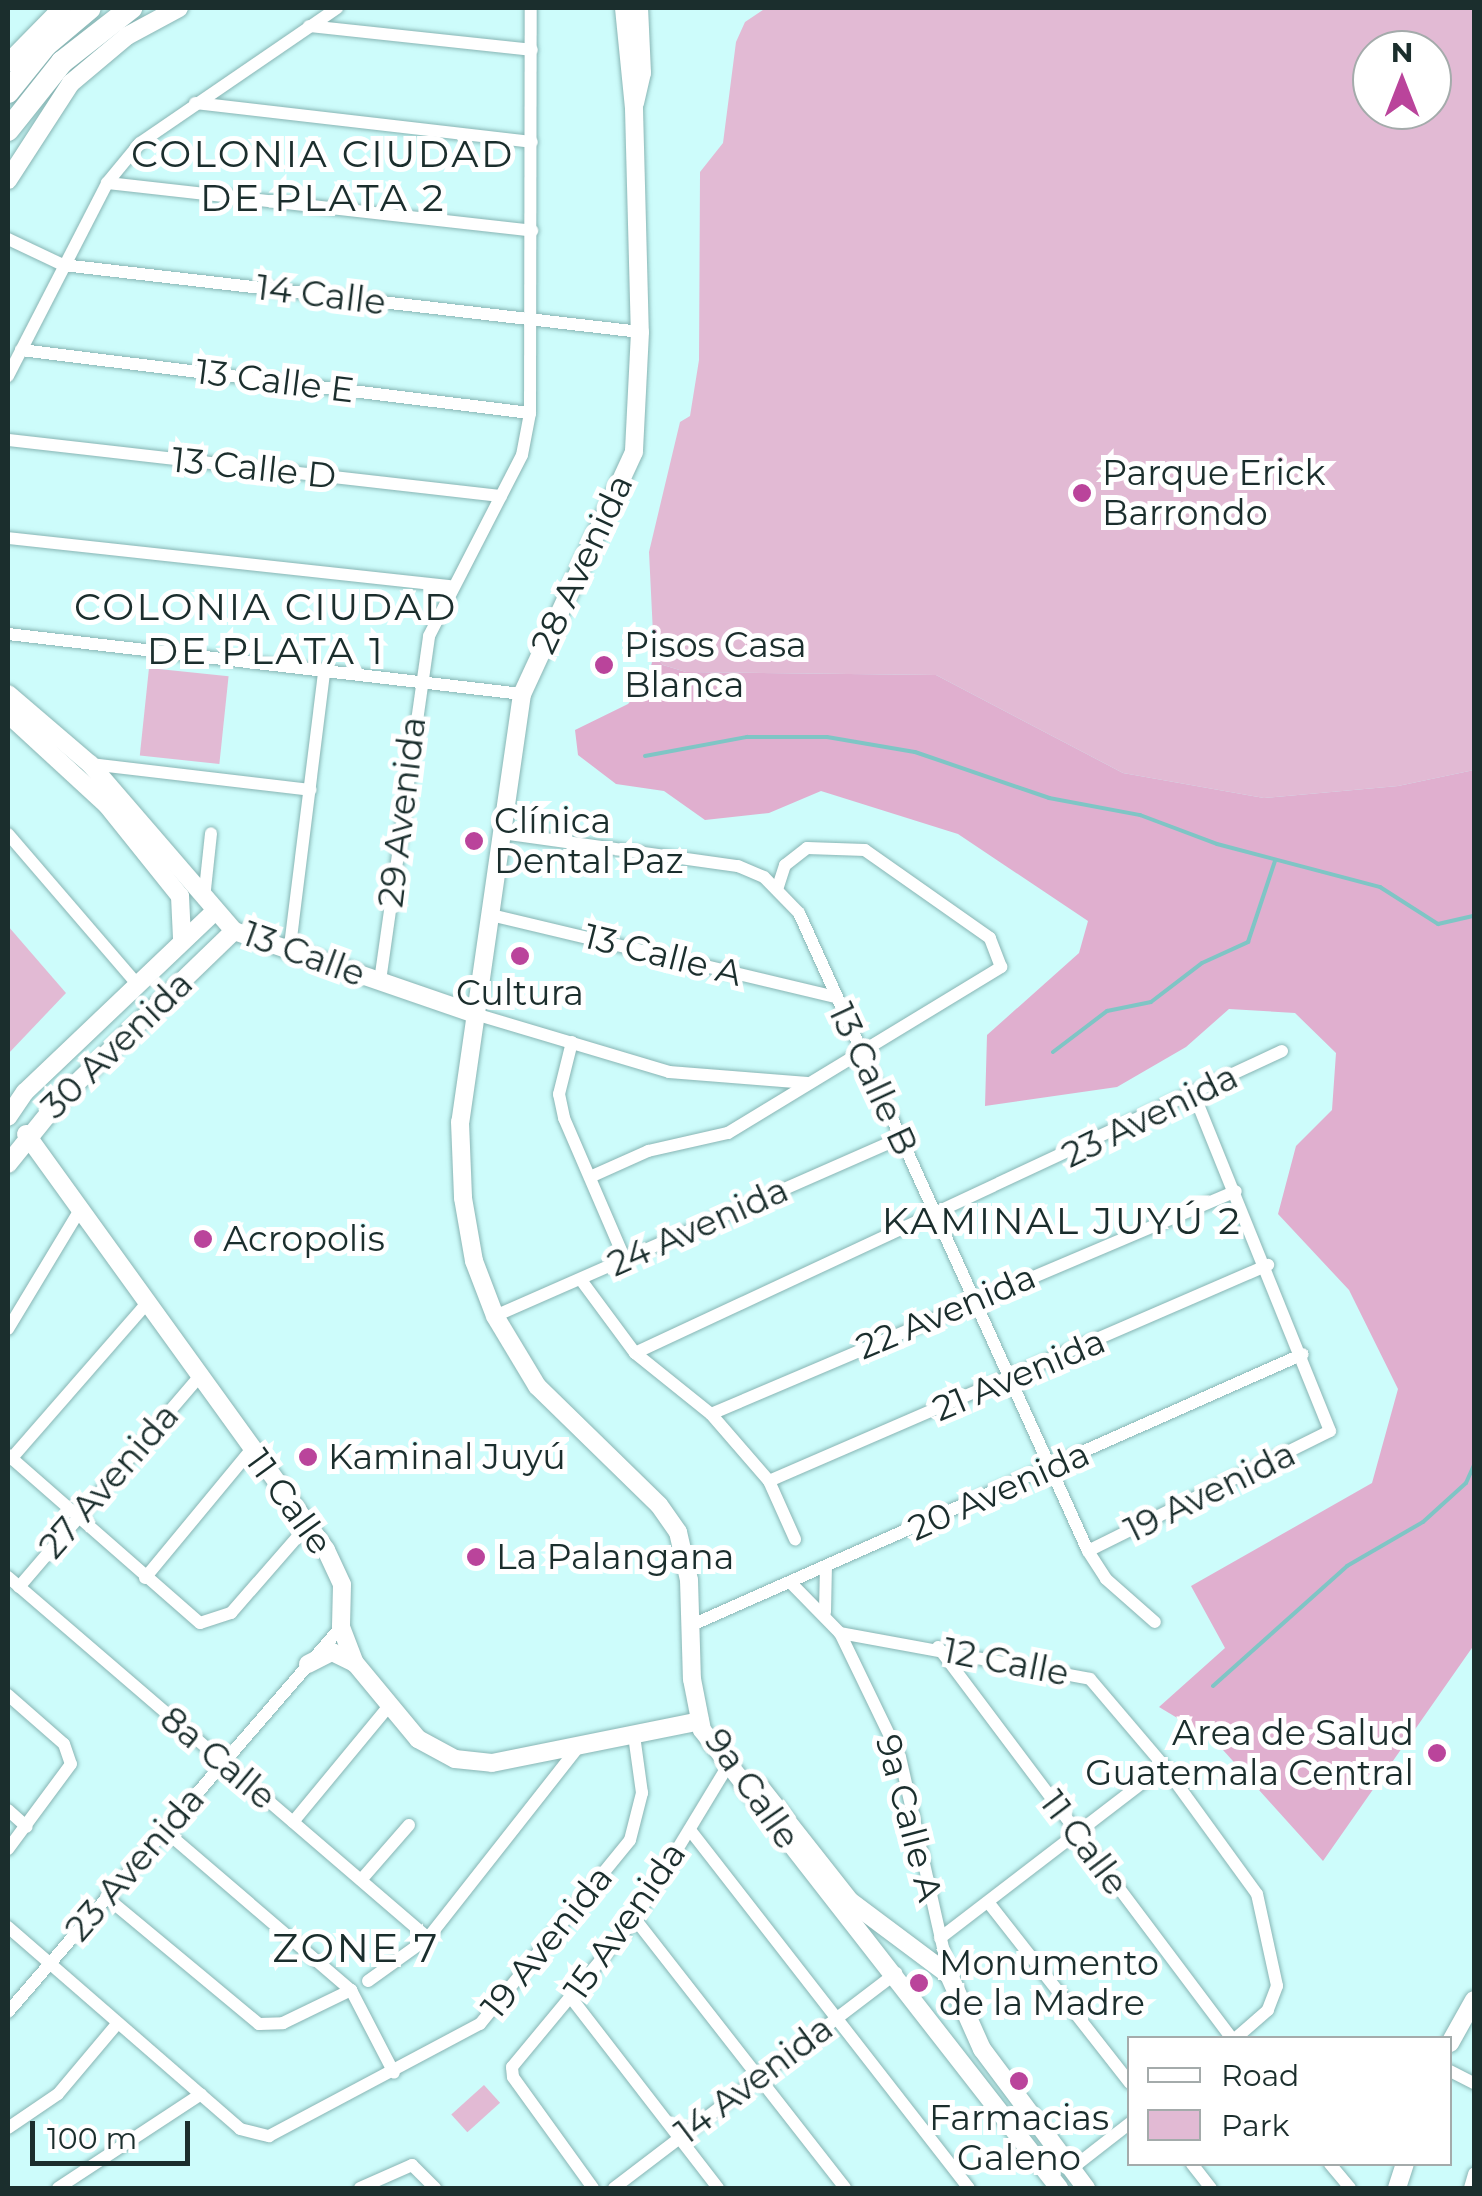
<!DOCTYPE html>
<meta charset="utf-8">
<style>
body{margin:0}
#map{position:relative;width:1482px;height:2196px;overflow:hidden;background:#cdfcfb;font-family:Montserrat,sans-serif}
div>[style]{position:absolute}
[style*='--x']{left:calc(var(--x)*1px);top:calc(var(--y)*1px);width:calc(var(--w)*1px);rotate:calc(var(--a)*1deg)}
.green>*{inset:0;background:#e2bad4;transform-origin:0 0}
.forest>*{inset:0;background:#e0afcf}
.stream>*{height:4px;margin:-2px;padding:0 2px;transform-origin:2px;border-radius:2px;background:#7fc5c5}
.roads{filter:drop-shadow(0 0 2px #88b5b4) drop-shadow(0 0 2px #88b5b4)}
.street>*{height:12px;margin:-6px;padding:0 6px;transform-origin:6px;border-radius:6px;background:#fff}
.secondary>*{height:18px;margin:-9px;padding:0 9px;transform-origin:9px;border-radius:9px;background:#fff}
.highway>*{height:22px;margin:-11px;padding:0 11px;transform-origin:11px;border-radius:11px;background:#fff}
.dots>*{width:28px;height:28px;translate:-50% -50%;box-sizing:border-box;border:5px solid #fff;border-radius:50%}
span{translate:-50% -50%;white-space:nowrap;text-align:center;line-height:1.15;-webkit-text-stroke:10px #fff;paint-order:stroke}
.street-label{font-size:35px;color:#1b2e2d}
.poi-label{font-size:35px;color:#1b2e2d}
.left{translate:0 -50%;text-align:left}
.right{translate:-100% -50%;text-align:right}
.neighbourhood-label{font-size:38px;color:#1b2e2d;letter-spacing:2.5px}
.quarter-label{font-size:40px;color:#1b2e2d;letter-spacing:2.5px}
.frame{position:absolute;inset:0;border:10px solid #1b2e2d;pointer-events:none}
.legend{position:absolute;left:1127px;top:2036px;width:325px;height:130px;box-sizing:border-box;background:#fff;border:2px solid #a4abab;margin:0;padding:12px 18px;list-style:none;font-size:30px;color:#1b2e2d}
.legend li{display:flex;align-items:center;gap:20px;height:50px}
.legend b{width:50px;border:2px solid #a4abab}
.north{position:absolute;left:1352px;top:30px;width:100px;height:100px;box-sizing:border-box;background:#fff;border:2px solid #a4abab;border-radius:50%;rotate:0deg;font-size:28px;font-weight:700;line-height:40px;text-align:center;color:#1b2e2d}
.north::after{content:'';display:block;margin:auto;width:35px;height:45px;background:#ba449b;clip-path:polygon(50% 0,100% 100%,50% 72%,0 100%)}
.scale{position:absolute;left:30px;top:2121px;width:160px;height:45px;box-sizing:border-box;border:5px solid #1b2e2d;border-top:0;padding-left:12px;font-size:30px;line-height:35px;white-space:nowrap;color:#1b2e2d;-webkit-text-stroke:8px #fff;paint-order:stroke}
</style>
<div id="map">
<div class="green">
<div style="clip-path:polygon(evenodd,1474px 8px,1474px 770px,1398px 786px,1264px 798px,1123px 773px,936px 675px,686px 672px,663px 665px,654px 654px,649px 552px,680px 422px,690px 416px,699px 360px,700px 172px,723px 143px,736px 42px,745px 22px,766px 8px,1474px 8px,1372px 50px,1432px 50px,1432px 110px,1372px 110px,1372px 50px)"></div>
<div style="left:149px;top:668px;width:80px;height:88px;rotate:6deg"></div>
<div style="clip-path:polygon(8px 926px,66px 993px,8px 1054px)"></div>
<div style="left:484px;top:2085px;width:24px;height:44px;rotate:48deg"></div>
</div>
<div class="forest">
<div style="clip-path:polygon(654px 654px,663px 665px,686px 672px,936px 675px,1123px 773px,1264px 798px,1398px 786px,1474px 770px,1474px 1645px,1323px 1861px,1214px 1740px,1159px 1707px,1225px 1648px,1191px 1586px,1372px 1483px,1398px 1389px,1349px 1290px,1278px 1214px,1296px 1146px,1332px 1110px,1336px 1053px,1295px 1013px,1229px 1009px,1186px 1047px,1117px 1087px,985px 1106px,987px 1035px,1079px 953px,1088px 921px,958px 834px,821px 791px,769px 813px,705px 820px,664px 791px,616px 784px,578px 755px,575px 730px,628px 704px,647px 682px)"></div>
</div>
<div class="stream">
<div style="--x:645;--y:756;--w:104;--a:-10.6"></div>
<div style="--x:747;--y:737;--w:80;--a:0"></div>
<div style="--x:827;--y:737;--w:89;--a:9.7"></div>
<div style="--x:915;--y:752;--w:142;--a:18.9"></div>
<div style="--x:1049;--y:798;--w:93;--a:10.6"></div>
<div style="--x:1140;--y:815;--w:82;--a:20.6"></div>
<div style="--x:1217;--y:844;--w:169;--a:14.8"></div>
<div style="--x:1380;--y:887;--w:69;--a:32.5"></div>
<div style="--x:1438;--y:924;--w:37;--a:-13"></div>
<div style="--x:1053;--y:1052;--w:68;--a:-37.2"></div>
<div style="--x:1107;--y:1011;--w:45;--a:-11.6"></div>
<div style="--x:1151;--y:1002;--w:64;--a:-37.4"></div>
<div style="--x:1202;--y:963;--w:51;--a:-24.5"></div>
<div style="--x:1248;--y:942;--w:85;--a:-71.6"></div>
<div style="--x:1213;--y:1686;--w:180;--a:-41.8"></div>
<div style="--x:1347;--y:1566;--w:88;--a:-30.1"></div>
<div style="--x:1423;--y:1522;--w:58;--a:-42.2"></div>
<div style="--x:1466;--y:1483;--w:20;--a:-66"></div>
</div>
<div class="roads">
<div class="street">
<div style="--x:309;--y:26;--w:224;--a:6.1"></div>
<div style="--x:195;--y:103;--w:339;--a:6.6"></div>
<div style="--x:107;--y:183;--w:428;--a:6.4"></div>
<div style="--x:8;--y:239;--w:61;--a:25.3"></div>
<div style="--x:63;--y:265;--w:581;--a:6.62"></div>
<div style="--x:21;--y:350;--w:513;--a:7.06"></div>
<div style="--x:8;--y:376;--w:217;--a:-62.8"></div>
<div style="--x:107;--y:183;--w:52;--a:-50.5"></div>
<div style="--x:140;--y:143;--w:239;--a:-34.4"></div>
<div style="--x:8;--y:440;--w:496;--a:6.5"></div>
<div style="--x:8;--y:538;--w:444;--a:6.2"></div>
<div style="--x:8;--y:634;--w:517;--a:6.66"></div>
<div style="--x:90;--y:764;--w:222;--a:6.7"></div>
<div style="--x:502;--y:833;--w:238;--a:8"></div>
<div style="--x:738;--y:866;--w:28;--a:23"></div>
<div style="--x:764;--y:877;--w:50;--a:45.8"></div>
<div style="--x:799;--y:913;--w:700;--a:65.63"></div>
<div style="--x:1088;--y:1551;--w:33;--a:57"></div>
<div style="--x:1106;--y:1579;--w:65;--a:41.3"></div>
<div style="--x:8;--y:834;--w:199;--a:49.3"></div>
<div style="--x:204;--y:899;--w:66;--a:-83.9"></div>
<div style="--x:491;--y:915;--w:354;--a:13.4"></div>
<div style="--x:289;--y:954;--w:284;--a:-82.9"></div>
<div style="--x:380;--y:981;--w:348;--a:-81.9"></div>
<div style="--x:429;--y:636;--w:203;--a:-62.8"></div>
<div style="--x:522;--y:455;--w:43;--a:-79.2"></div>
<div style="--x:530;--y:413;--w:405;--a:-89.9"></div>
<div style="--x:475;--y:1014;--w:202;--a:16.6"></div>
<div style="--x:669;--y:1072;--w:139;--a:4.5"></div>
<div style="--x:572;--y:1042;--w:54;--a:104"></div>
<div style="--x:559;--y:1094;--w:25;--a:78"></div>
<div style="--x:564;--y:1118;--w:151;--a:66.7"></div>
<div style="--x:590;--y:1177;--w:64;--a:-24.1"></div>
<div style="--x:648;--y:1151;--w:82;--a:-12.7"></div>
<div style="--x:728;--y:1133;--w:320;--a:-31.3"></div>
<div style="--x:1001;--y:967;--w:31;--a:-111"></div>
<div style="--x:990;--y:938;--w:153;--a:-144.9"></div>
<div style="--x:865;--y:850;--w:58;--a:-178"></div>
<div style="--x:807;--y:848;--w:28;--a:142"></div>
<div style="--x:785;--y:865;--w:25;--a:108"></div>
<div style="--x:581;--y:1280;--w:91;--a:53.5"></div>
<div style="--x:635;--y:1353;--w:97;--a:38.8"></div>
<div style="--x:711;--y:1414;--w:89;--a:49.1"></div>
<div style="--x:769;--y:1481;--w:64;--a:65.9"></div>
<div style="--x:495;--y:1316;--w:442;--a:-23.7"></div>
<div style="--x:8;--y:1329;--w:141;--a:-58.9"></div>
<div style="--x:635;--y:1353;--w:714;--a:-25.02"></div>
<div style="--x:711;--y:1414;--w:570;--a:-23.01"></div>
<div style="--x:8;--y:1455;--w:255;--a:41.2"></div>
<div style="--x:200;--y:1623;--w:33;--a:-18"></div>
<div style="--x:231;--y:1613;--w:116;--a:-48.9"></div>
<div style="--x:11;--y:1459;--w:208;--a:-48.9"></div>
<div style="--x:769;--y:1481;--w:544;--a:-23.41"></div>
<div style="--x:1088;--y:1551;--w:270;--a:-26.4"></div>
<div style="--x:1330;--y:1431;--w:360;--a:-112"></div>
<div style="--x:8;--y:1577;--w:554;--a:40.68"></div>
<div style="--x:145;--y:1578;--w:166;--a:-50.4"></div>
<div style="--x:790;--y:1582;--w:71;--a:45.6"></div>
<div style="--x:840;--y:1633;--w:138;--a:64.2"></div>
<div style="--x:900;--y:1757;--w:223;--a:77.3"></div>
<div style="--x:19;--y:1587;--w:278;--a:-49.4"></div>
<div style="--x:825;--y:1612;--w:46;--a:-88.8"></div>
<div style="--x:692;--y:1625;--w:668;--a:-23.92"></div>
<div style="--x:840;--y:1633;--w:254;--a:10.4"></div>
<div style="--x:1090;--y:1679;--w:114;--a:49.6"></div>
<div style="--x:1164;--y:1766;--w:158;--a:54"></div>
<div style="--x:1257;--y:1894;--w:94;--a:77.7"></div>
<div style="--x:1277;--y:1986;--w:26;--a:111"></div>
<div style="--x:1268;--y:2010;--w:43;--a:138.8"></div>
<div style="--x:938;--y:1647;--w:489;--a:53.1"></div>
<div style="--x:8;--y:1695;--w:74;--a:41.2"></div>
<div style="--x:64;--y:1744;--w:21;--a:71"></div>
<div style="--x:71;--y:1764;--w:106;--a:126.5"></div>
<div style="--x:8;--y:1810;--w:25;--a:42"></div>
<div style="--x:293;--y:1822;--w:149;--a:-50.4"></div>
<div style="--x:164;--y:1830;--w:246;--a:40.6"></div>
<div style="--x:351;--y:1990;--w:93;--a:62.6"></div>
<div style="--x:690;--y:1830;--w:454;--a:52.1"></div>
<div style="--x:361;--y:1880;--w:73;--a:-48.9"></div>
<div style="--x:106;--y:1897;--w:199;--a:39.7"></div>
<div style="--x:259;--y:2024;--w:24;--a:-2"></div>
<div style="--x:283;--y:2023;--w:76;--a:-25.9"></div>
<div style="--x:988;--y:1902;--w:230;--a:51.9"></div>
<div style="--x:635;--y:1919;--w:341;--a:52"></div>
<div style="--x:8;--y:1927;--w:308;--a:41"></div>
<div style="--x:240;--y:2129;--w:30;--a:14"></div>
<div style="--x:269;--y:2136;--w:239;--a:-28"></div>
<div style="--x:480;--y:2024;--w:237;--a:-50.8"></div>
<div style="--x:630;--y:1840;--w:49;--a:-75.7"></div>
<div style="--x:642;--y:1793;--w:59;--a:-97.9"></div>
<div style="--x:940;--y:1938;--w:282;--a:-37.5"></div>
<div style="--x:368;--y:1981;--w:74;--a:-35.6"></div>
<div style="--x:428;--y:1938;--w:244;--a:-51.8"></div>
<div style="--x:572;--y:1999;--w:239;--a:52.3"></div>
<div style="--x:8;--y:2012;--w:509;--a:-49.14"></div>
<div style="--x:1450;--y:2071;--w:27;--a:27"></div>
<div style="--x:8;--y:2128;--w:60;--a:-34.2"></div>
<div style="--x:58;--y:2094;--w:92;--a:-49.9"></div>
<div style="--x:1192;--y:2164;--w:31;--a:52"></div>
<div style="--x:1330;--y:2164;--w:31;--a:50"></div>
<div style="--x:1071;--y:2169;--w:75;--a:-37.9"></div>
<div style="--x:58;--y:2188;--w:171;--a:-33.3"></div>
<div style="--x:360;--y:2188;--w:57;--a:-23.9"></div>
<div style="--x:412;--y:2165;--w:33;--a:45"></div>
<div style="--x:593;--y:2188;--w:137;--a:-125.8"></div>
<div style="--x:513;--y:2077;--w:10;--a:-96"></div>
<div style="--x:512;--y:2067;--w:192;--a:-50.3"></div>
<div style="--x:635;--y:1919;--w:181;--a:-58.8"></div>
<div style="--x:614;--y:2188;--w:355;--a:-37.3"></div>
<div style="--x:1470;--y:2188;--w:15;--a:-74"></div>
</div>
<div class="secondary">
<div style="--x:624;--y:8;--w:101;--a:84.3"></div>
<div style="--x:634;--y:109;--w:223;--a:88.5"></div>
<div style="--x:640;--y:332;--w:120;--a:92.9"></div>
<div style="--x:634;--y:452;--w:267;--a:114.8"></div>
<div style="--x:522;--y:694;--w:432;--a:98.2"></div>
<div style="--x:460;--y:1122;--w:76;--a:87.7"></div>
<div style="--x:463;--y:1198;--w:64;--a:80.1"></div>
<div style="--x:474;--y:1261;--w:59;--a:69.1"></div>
<div style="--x:495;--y:1316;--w:82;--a:59"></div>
<div style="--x:537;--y:1386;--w:170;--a:44.3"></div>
<div style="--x:659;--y:1505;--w:33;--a:55"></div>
<div style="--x:678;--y:1532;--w:49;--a:77.1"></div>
<div style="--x:689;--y:1580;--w:99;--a:88.3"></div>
<div style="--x:692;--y:1679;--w:52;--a:78.9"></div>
<div style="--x:702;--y:1730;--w:581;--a:52.06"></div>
<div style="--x:8;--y:63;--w:77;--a:-45.5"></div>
<div style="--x:635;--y:103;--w:31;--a:-77"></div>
<div style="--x:642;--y:73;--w:65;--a:-92.6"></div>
<div style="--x:8;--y:180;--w:116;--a:-57"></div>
<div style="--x:71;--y:83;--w:73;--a:-40"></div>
<div style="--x:127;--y:36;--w:59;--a:-28.3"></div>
<div style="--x:8;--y:694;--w:108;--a:40.5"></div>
<div style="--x:90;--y:764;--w:221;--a:49.2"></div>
<div style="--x:234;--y:931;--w:255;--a:19"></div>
<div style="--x:8;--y:714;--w:134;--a:42.6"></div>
<div style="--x:107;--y:805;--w:117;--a:51.3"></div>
<div style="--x:180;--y:896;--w:42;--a:87.3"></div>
<div style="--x:8;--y:1117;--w:30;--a:-56"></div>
<div style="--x:25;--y:1092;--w:260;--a:-43.6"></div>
<div style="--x:26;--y:1134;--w:513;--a:54.2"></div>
<div style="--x:326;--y:1550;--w:38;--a:65"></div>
<div style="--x:342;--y:1585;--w:42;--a:91.4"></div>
<div style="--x:341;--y:1627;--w:39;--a:69"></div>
<div style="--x:355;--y:1663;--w:99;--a:50.3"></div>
<div style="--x:418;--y:1739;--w:42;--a:28.4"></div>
<div style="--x:455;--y:1759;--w:37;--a:6"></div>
<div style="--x:492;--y:1763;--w:212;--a:-11.4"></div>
<div style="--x:8;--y:1164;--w:85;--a:-51.2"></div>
<div style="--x:61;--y:1098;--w:240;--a:-44"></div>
<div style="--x:308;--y:1664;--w:27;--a:-27"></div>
<div style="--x:332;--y:1652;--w:25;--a:26"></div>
<div style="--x:761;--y:1788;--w:144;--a:51.8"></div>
<div style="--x:850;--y:1901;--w:124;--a:36.8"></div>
<div style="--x:949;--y:1975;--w:81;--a:66"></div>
<div style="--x:982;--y:2049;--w:174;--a:53.2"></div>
<div style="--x:1450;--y:2043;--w:49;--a:-60.8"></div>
<div style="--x:1397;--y:2188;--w:25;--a:-72"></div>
</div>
<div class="highway">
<div style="--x:8;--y:92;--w:60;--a:-51"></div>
<div style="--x:46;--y:45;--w:57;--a:-40.1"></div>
<div style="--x:8;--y:130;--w:87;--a:-51.5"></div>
<div style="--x:62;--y:62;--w:88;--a:-38"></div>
</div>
</div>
<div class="dots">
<div style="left:1082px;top:493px;background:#ba449b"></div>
<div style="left:604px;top:665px;background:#ba449b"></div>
<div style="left:474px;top:841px;background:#ba449b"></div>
<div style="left:520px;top:956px;background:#ba449b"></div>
<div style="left:203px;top:1239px;background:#ba449b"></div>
<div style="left:308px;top:1457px;background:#ba449b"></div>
<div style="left:476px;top:1557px;background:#ba449b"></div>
<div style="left:1437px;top:1753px;background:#ba449b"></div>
<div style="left:919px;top:1983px;background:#ba449b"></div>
<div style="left:1019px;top:2081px;background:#ba449b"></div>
</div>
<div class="street-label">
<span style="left:321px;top:295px;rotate:7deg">14 Calle</span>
<span style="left:275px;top:381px;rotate:7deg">13 Calle E</span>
<span style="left:254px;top:468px;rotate:6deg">13 Calle D</span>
<span style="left:582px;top:564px;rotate:-65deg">28 Avenida</span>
<span style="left:402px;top:812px;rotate:-83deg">29 Avenida</span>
<span style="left:304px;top:954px;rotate:20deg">13 Calle</span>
<span style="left:663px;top:955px;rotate:14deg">13 Calle A</span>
<span style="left:117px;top:1045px;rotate:-44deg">30 Avenida</span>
<span style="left:873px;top:1079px;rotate:65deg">13 Calle B</span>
<span style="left:1150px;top:1116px;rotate:-26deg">23 Avenida</span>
<span style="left:698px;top:1227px;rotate:-24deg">24 Avenida</span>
<span style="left:946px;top:1312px;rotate:-23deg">22 Avenida</span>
<span style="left:1019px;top:1375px;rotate:-23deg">21 Avenida</span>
<span style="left:109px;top:1481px;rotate:-49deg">27 Avenida</span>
<span style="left:999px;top:1491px;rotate:-24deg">20 Avenida</span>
<span style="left:1210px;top:1492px;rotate:-26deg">19 Avenida</span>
<span style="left:289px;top:1502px;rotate:54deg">11 Calle</span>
<span style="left:1006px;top:1662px;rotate:11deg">12 Calle</span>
<span style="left:218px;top:1758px;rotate:40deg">8a Calle</span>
<span style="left:752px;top:1789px;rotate:55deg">9a Calle</span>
<span style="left:909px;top:1818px;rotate:75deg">9a Calle A</span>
<span style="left:1084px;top:1843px;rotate:53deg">11 Calle</span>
<span style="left:135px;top:1864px;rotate:-49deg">23 Avenida</span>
<span style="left:625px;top:1921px;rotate:-55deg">15 Avenida</span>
<span style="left:547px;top:1942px;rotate:-51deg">19 Avenida</span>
<span style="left:754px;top:2080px;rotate:-37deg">14 Avenida</span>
</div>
<div class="poi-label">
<span class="left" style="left:1102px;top:493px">Parque Erick<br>Barrondo</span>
<span class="left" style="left:624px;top:665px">Pisos Casa<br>Blanca</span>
<span class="left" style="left:494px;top:841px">Clínica<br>Dental Paz</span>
<span style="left:520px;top:993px">Cultura</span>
<span class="left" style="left:223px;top:1239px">Acropolis</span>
<span class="left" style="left:328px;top:1457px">Kaminal Juyú</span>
<span class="left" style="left:496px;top:1557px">La Palangana</span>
<span class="right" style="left:1414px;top:1753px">Area de Salud<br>Guatemala Central</span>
<span class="left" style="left:939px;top:1983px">Monumento<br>de la Madre</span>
<span style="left:1019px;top:2138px">Farmacias<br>Galeno</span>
</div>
<div class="neighbourhood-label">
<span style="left:323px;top:176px">COLONIA CIUDAD<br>DE PLATA 2</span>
<span style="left:266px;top:629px">COLONIA CIUDAD<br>DE PLATA 1</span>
<span style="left:1062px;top:1221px">KAMINAL JUYÚ 2</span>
</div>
<div class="quarter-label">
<span style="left:356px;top:1948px">ZONE 7</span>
</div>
<div class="frame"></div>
<ul class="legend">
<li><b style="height:12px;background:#fff"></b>Road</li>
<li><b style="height:28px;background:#e2bad4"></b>Park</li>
</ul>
<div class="north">N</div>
<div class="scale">100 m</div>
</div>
